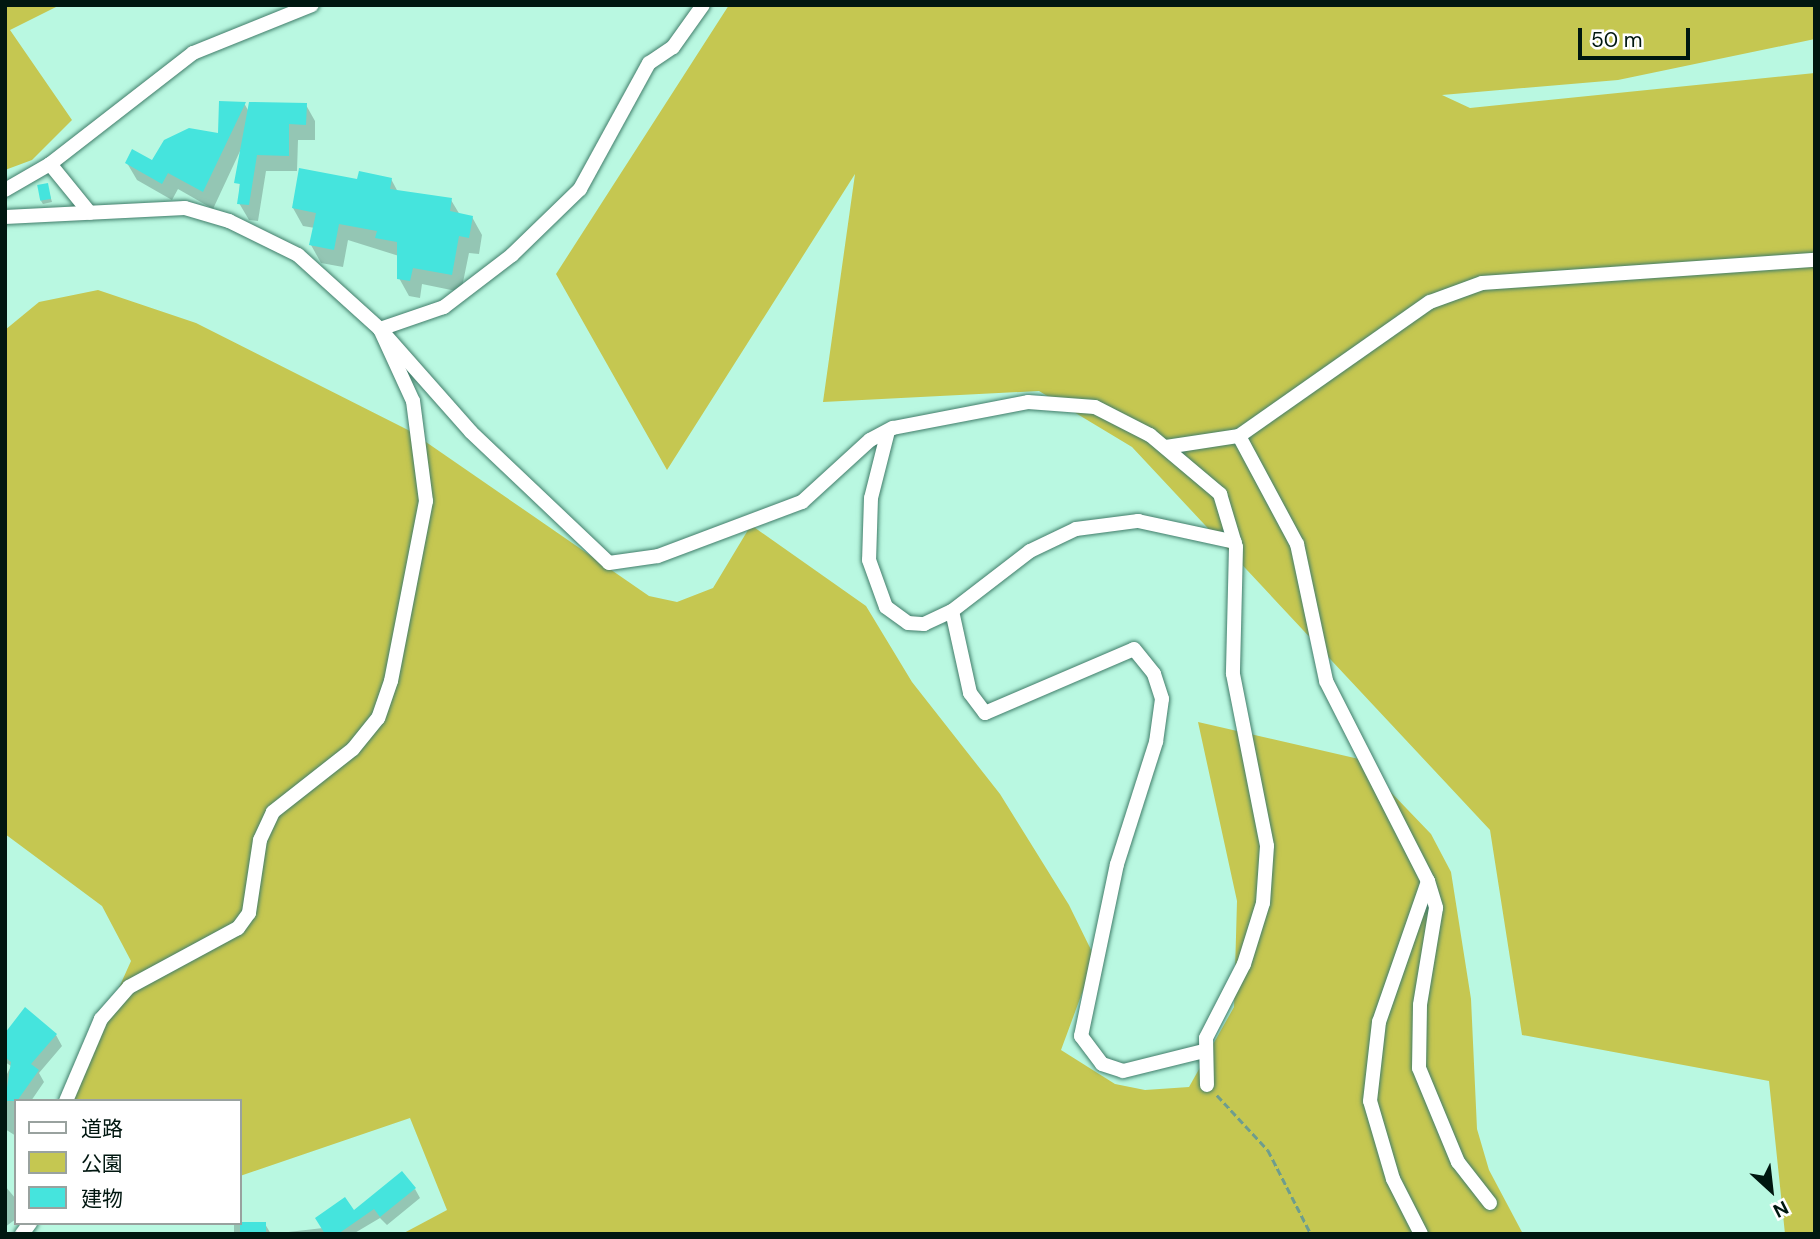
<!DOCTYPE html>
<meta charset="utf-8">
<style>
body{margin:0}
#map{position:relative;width:1820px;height:1239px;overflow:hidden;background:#b9f8e1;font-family:"DM Sans","Noto Sans JP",sans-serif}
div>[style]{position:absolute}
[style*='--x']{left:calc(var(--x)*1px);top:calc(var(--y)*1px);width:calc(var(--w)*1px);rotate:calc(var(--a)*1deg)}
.green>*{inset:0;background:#c5c751}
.shadow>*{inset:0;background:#0003}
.building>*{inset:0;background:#45e4dd;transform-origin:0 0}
.path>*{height:2.5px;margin-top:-1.25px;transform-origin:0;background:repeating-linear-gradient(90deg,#6e9d8d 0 7px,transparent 0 10.5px)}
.roads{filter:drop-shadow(0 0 2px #417d6a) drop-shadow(0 0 2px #417d6a)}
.minor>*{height:14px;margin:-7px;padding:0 7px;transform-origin:7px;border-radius:7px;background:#fff}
span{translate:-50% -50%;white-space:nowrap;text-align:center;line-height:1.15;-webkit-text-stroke:7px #fff;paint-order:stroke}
.frame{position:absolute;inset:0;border:7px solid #001710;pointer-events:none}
.legend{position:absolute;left:14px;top:1099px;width:228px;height:126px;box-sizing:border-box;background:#fff;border:2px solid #99a29f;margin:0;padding:9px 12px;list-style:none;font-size:21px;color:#001710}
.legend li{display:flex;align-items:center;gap:14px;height:35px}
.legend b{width:35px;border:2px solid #99a29f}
.north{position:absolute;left:1736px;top:1155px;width:70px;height:70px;-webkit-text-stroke:5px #fff;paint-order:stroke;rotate:153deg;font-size:19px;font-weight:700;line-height:28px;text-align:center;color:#001710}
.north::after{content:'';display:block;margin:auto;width:24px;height:32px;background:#001710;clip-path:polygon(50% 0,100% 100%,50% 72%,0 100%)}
.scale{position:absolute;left:1578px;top:28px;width:112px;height:32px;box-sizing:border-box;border:4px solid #001710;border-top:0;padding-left:9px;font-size:21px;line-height:24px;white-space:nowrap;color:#001710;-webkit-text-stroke:5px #fff;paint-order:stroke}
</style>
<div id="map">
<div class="green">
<div style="clip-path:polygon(5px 5px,60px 5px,10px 30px,72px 120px,32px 160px,5px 170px)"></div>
<div style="clip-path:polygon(729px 5px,1815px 5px,1815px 39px,1618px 80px,1442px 95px,1470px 108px,1815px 73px,1815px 1234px,1785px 1234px,1769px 1081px,1522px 1035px,1490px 830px,1132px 447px,1039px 391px,823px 402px,855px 174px,667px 470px,556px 274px)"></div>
<div style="clip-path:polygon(98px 290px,196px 323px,410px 431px,649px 596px,677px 602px,713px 588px,751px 525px,866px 606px,912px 682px,1000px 794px,1069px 905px,1095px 958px,1061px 1050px,1115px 1084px,1145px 1090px,1189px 1087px,1234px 1007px,1237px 901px,1198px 722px,1359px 759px,1431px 834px,1451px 872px,1471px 999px,1477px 1129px,1489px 1170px,1523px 1234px,402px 1234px,447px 1210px,410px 1118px,240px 1176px,240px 1101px,68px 1101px,131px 961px,102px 906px,5px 834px,5px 330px,39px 302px)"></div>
</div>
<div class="shadow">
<div style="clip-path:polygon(244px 103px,249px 112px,306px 105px,315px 121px,315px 140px,298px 140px,297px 171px,266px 171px,258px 221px,249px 220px,239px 203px,241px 149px,213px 209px,178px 189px,172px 200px,137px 180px,127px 163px,153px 163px,220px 135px)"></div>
<div style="clip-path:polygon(391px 179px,398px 192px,451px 200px,460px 215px,472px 217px,482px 235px,479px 254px,469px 253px,461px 292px,422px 284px,420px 298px,409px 296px,399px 278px,399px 256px,348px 240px,343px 267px,321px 263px,311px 245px,315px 228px,303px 226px,293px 208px,359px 181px)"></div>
<div style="clip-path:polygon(47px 185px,52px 202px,43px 204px,41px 201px)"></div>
<div style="clip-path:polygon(56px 1035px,62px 1046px,39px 1073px,44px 1082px,31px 1101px,16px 1101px,16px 1136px,5px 1129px,5px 1078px,11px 1066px,5px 1062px,5px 1036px)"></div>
<div style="clip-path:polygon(5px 1186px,16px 1199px,16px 1219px,5px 1227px)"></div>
<div style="clip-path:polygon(415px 1189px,420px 1198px,387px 1225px,380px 1218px,353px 1234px,234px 1234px,234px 1224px,265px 1224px,271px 1234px,323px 1228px)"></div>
</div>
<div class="building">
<div style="clip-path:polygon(219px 101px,246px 102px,203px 192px,168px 173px,162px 184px,125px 163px,132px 149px,152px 160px,164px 140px,189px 128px,218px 133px)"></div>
<div style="clip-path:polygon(249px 102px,307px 103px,306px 125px,289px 124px,289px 156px,257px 155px,249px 205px,237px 204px,240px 184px,234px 183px)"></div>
<div style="clip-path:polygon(299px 168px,357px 179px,359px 171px,392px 178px,390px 189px,452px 198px,450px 211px,473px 216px,469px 238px,459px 236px,452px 275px,413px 268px,410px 281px,397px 279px,397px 242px,375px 238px,377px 231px,339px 224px,334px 250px,309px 245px,316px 213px,292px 208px)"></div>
<div style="left:48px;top:183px;width:16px;height:11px;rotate:79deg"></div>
<div style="clip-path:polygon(25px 1007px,57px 1034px,31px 1064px,39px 1070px,17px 1101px,5px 1101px,11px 1062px,5px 1057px,5px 1033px)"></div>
<div style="clip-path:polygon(402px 1171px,416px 1188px,380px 1217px,374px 1209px,338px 1234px,325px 1234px,315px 1218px,345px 1197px,354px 1210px)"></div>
<div style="left:240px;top:1222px;width:26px;height:12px"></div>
</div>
<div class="path">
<div style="--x:1217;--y:1095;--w:75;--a:47.2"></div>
<div style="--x:1268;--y:1150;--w:94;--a:62.9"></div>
</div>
<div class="roads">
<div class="minor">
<div style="--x:703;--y:5;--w:52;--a:125.5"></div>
<div style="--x:673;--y:47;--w:29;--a:146"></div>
<div style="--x:649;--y:63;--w:144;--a:118.7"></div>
<div style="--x:580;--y:189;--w:95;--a:135.9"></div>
<div style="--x:512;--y:255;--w:86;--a:142.6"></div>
<div style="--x:444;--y:307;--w:68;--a:161"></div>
<div style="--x:380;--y:329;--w:137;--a:48.5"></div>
<div style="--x:471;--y:432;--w:190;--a:43.5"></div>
<div style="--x:609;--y:563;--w:49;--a:-8.1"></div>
<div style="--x:658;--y:556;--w:154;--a:-20.6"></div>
<div style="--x:802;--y:502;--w:92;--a:-42.4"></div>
<div style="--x:870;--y:440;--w:26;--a:-28"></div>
<div style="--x:893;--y:428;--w:137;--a:-10.9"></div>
<div style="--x:1028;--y:402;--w:67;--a:4.3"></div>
<div style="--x:1095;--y:407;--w:62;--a:27"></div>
<div style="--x:1150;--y:435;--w:92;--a:40.1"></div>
<div style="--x:1220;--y:494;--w:55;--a:73.2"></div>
<div style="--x:1236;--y:547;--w:127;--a:91.4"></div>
<div style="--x:1233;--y:674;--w:175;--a:78.8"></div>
<div style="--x:1267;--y:846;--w:57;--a:94"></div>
<div style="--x:1263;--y:903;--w:64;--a:107.3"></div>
<div style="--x:1244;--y:964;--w:83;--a:117.2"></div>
<div style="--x:1206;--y:1038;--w:47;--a:88.8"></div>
<div style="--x:50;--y:164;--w:63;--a:50.8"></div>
<div style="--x:5;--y:190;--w:52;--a:-30"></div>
<div style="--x:50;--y:164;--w:181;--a:-37.8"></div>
<div style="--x:193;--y:53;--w:128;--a:-22"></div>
<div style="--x:5;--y:217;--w:180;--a:-2.9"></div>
<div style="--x:185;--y:208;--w:46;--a:16.5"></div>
<div style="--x:229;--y:221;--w:77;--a:26.2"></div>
<div style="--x:298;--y:255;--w:110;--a:42.1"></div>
<div style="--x:380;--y:329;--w:79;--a:65.4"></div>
<div style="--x:413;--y:401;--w:101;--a:82.6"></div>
<div style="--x:426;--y:501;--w:183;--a:101"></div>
<div style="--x:391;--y:681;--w:39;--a:109"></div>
<div style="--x:378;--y:718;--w:40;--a:129"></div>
<div style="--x:353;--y:749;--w:102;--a:141.8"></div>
<div style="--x:273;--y:812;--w:31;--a:115"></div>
<div style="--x:260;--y:840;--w:74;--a:98.6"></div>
<div style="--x:249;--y:913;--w:19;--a:126"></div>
<div style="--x:238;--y:928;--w:124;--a:151.6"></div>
<div style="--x:129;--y:987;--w:43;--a:131.2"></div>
<div style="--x:101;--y:1019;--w:89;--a:113.1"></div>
<div style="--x:888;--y:431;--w:69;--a:104.2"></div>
<div style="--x:871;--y:498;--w:62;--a:91.8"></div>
<div style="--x:869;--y:560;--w:50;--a:70.1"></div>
<div style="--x:886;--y:607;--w:27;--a:36"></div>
<div style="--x:908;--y:623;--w:16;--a:4"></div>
<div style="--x:924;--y:624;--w:31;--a:-25"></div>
<div style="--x:952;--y:611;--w:98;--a:-37.6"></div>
<div style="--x:1030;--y:551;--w:51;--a:-25.6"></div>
<div style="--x:1076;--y:529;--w:63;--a:-7.4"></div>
<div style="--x:1138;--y:521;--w:99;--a:12.2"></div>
<div style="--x:1239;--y:436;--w:123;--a:61.8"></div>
<div style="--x:1297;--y:544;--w:140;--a:78"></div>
<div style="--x:1326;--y:681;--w:225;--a:63"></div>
<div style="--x:1428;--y:881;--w:28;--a:73"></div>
<div style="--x:1436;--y:908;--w:98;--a:99.4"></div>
<div style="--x:1420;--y:1005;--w:63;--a:90.9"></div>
<div style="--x:1419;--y:1068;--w:102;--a:67.5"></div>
<div style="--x:1458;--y:1162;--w:52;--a:52"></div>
<div style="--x:1166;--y:447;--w:74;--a:-8.6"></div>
<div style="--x:1239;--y:436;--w:233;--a:-35.1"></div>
<div style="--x:1430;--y:302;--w:55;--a:-20.1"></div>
<div style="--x:1482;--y:283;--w:334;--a:-4"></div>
<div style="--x:952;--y:611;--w:84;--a:77.6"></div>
<div style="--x:970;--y:693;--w:25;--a:53"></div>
<div style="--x:985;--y:713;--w:162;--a:-23.2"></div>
<div style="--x:1134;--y:649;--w:32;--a:51"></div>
<div style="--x:1154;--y:674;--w:26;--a:72"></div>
<div style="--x:1162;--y:699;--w:43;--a:97.9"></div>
<div style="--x:1156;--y:742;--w:128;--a:107.7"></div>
<div style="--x:1117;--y:864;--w:176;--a:101.8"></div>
<div style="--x:1081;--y:1036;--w:35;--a:53"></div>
<div style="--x:1102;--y:1064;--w:22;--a:18"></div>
<div style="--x:1123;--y:1071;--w:83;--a:-13.9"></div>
<div style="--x:22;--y:1234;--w:14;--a:-54"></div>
<div style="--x:1421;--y:1234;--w:62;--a:-117"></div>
<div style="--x:1393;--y:1179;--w:81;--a:-106.4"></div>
<div style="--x:1370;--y:1101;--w:80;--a:-83.5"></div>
<div style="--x:1379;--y:1022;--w:149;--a:-70.8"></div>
</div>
</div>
<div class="frame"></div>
<ul class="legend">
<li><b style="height:9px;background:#fff"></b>道路</li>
<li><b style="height:19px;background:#c5c751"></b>公園</li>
<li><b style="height:19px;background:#45e4dd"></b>建物</li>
</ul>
<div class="north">N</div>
<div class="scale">50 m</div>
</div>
